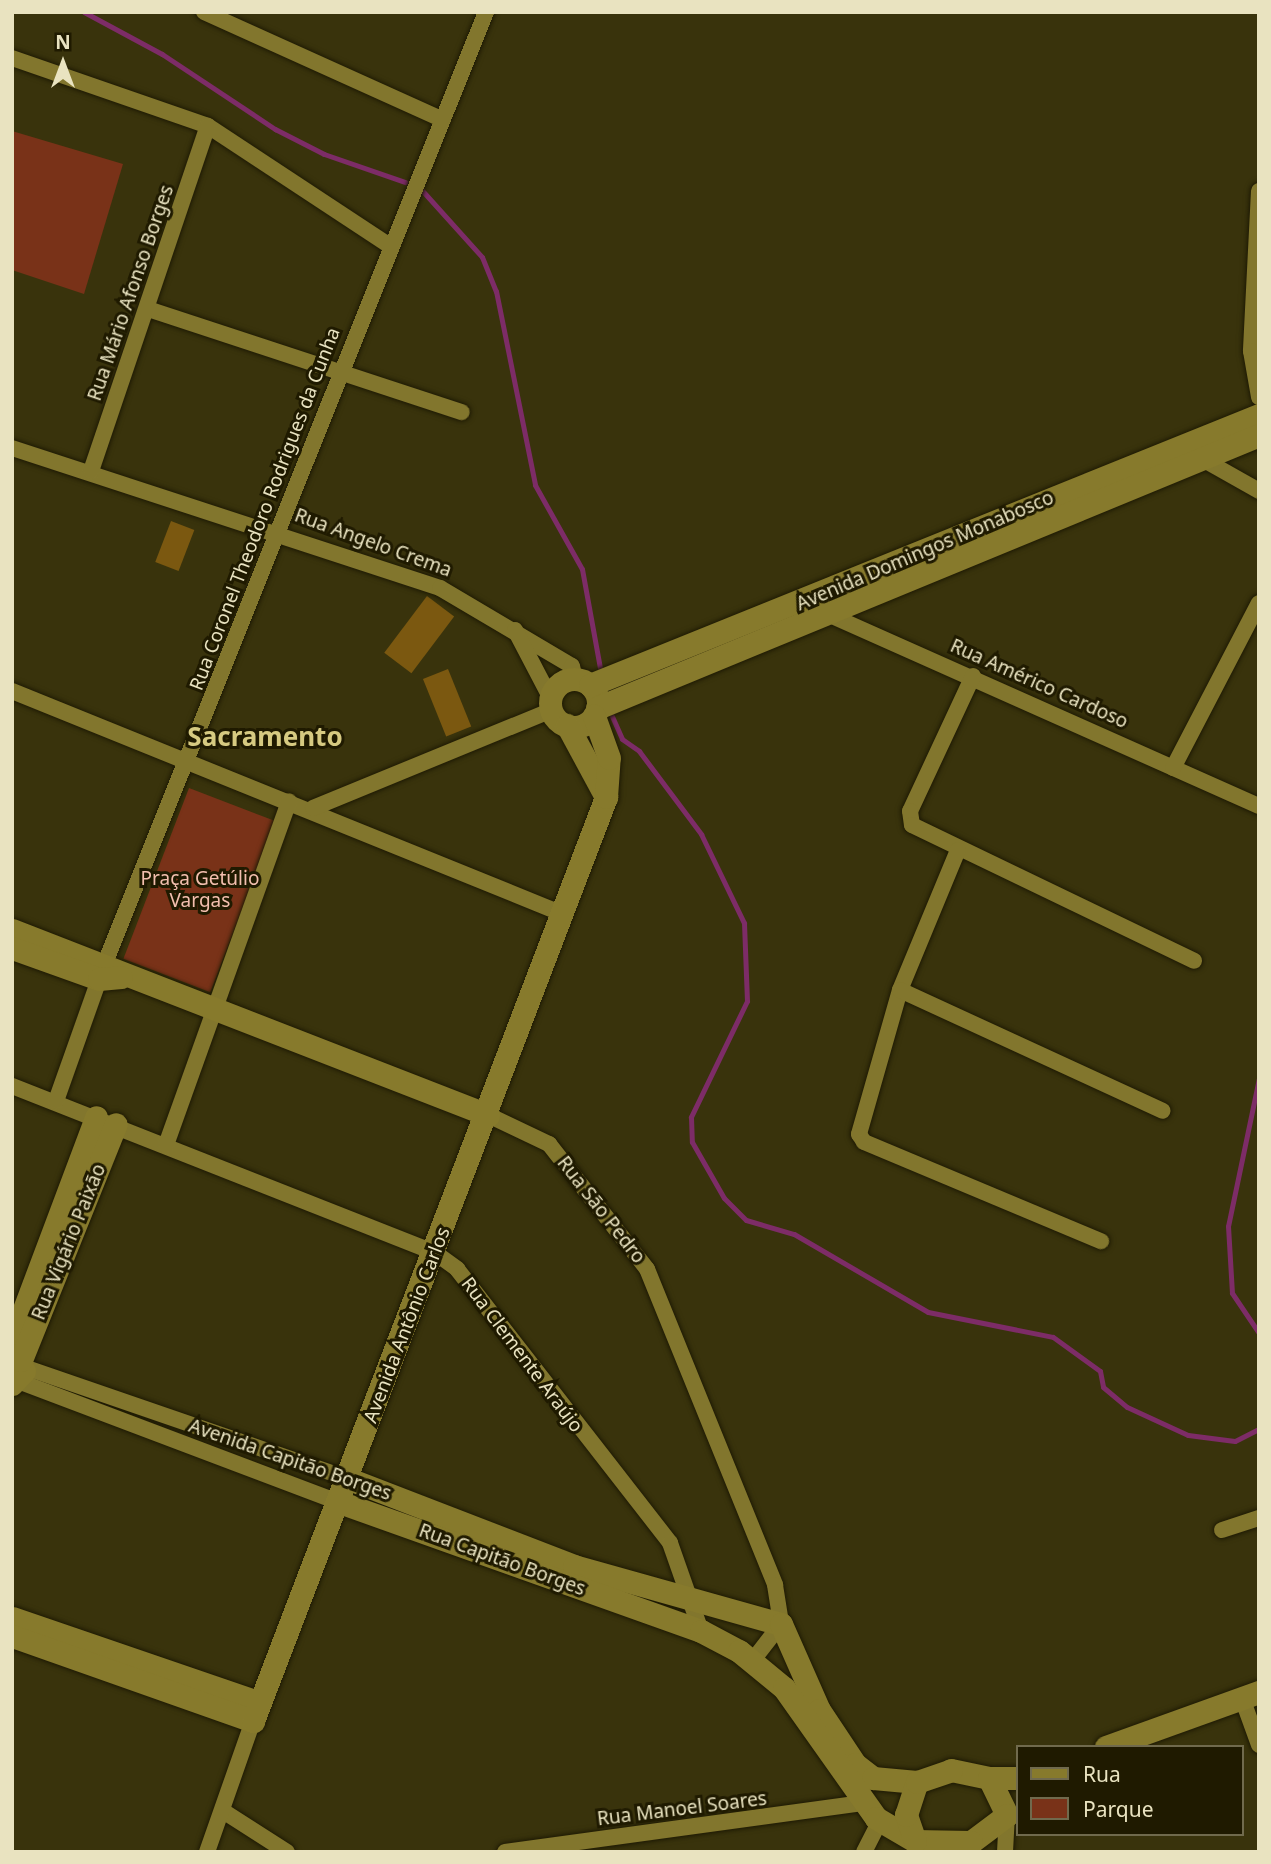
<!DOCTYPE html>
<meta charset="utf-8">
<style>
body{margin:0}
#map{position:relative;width:1271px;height:1864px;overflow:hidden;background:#39330c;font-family:"Noto Sans",sans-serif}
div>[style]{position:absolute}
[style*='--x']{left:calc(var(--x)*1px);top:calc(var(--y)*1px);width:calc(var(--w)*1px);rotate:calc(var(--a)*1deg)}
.green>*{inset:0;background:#793218;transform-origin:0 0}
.stream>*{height:5px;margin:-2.5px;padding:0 2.5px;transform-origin:2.5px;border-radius:2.5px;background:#7d2c67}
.building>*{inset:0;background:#7b5810;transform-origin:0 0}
.roads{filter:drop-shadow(0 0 2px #1e1a04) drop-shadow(0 0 2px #1e1a04)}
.street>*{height:16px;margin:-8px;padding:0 8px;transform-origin:8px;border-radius:8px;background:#82762d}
.secondary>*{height:23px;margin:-11.5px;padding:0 11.5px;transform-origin:11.5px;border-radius:11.5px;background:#877a2c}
.secondary>.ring{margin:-11.5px;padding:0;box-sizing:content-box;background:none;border:23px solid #877a2c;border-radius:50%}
span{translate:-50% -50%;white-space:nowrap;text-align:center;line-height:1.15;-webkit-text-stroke:6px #1f1a00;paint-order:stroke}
.street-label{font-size:19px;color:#e9e3c0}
.park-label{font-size:19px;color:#f3bfae}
.district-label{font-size:26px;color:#d6ca81;font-weight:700}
.frame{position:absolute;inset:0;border:14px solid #e9e3c0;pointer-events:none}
.legend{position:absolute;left:1016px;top:1745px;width:228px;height:91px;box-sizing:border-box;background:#1f1a00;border:2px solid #706a4d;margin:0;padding:9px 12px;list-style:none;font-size:21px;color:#e9e3c0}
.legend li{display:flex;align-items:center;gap:14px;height:35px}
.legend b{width:35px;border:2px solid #706a4d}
.north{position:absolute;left:28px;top:28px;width:70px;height:70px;-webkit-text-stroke:5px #1f1a00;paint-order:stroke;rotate:0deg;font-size:19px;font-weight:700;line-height:28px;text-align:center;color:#e9e3c0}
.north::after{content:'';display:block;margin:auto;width:24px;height:32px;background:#e9e3c0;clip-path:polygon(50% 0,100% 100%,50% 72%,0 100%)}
</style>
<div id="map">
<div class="green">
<div style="clip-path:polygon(12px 131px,123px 164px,84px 294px,12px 270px)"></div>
<div style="left:189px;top:788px;width:93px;height:183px;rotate:21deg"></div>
</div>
<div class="stream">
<div style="--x:84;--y:12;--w:89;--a:28.3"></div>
<div style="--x:162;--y:54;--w:136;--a:33.6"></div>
<div style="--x:275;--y:129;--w:55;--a:27"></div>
<div style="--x:324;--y:154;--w:86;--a:19.1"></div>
<div style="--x:419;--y:187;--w:94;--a:48"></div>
<div style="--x:482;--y:257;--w:37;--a:68"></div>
<div style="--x:496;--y:291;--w:198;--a:78.6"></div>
<div style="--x:535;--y:485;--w:96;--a:60.8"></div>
<div style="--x:582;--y:569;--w:107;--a:79.7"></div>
<div style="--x:611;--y:714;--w:27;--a:66"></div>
<div style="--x:622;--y:739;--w:21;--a:35"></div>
<div style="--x:639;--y:751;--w:104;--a:53.2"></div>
<div style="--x:701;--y:834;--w:99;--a:64.2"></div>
<div style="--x:744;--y:923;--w:78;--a:87.8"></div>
<div style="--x:747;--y:1001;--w:129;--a:115.8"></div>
<div style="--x:691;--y:1117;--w:25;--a:88"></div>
<div style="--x:692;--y:1142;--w:64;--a:60.3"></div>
<div style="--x:724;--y:1198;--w:31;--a:45"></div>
<div style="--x:746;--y:1220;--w:50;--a:16.3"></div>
<div style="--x:794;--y:1234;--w:155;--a:30.2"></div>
<div style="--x:928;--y:1312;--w:127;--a:11.3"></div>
<div style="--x:1053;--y:1337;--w:58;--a:35.9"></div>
<div style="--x:1100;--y:1371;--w:16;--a:79"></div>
<div style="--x:1103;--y:1387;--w:31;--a:40"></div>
<div style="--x:1127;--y:1407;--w:67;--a:24.7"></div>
<div style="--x:1188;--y:1435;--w:47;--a:7.3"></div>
<div style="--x:1235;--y:1441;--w:27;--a:-27"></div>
<div style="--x:1259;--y:1078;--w:151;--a:101.8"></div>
<div style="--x:1228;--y:1226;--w:67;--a:86.6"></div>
<div style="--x:1232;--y:1293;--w:48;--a:56"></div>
</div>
<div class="building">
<div style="left:171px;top:521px;width:25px;height:44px;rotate:21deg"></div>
<div style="left:427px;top:596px;width:34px;height:71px;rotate:37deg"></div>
<div style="left:448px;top:669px;width:62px;height:27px;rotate:68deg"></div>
</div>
<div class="roads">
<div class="street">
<div style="--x:204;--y:12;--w:262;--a:24.3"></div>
<div style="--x:12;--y:58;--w:207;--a:19.1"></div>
<div style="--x:208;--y:126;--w:218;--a:33.4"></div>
<div style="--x:1259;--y:191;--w:160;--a:92.9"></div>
<div style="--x:1251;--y:351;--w:47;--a:80.1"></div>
<div style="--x:151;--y:310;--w:327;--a:18.2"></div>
<div style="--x:12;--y:448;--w:450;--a:18.1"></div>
<div style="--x:440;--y:588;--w:153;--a:30.6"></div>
<div style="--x:572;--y:666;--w:13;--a:77"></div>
<div style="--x:1197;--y:456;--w:71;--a:29.4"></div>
<div style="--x:91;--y:471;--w:364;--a:-71.3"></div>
<div style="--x:823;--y:612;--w:477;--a:24"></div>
<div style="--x:515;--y:630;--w:78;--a:62.4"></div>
<div style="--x:973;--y:676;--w:149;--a:115"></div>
<div style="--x:910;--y:811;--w:14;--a:82"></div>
<div style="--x:912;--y:825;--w:313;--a:25.7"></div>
<div style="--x:12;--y:691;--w:594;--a:22.03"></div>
<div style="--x:1173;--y:768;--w:186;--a:-62.5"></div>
<div style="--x:313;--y:808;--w:258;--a:-22.3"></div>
<div style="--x:958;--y:850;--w:152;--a:112.5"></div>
<div style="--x:900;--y:990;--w:150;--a:105.9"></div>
<div style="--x:859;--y:1134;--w:9;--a:58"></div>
<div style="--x:864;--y:1142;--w:257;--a:22.7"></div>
<div style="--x:900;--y:990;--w:289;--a:24.7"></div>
<div style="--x:12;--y:1086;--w:453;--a:21.5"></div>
<div style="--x:434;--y:1252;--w:29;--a:36"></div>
<div style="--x:457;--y:1269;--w:347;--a:52.1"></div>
<div style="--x:670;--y:1543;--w:93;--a:70.6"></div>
<div style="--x:56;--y:1101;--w:146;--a:-70.5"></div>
<div style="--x:105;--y:963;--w:1024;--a:-68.17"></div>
<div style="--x:488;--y:1115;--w:68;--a:25.4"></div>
<div style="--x:549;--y:1144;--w:159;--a:51.9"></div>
<div style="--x:647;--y:1269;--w:341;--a:67.9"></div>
<div style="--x:775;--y:1585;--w:39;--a:81"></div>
<div style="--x:781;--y:1624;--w:46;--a:127.9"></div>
<div style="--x:166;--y:1145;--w:365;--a:-70.3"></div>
<div style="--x:24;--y:1367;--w:344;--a:19"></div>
<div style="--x:18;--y:1381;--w:343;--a:20.7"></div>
<div style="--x:1222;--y:1530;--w:39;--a:-18"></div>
<div style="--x:1242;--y:1698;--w:50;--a:70.1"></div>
<div style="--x:223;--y:1811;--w:76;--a:32.6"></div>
<div style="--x:207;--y:1852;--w:139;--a:-70.7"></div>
<div style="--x:505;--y:1852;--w:361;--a:-7.8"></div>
<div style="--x:864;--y:1852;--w:35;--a:-63"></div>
<div style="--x:1005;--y:1852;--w:37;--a:-87"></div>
</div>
<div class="secondary">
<div class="ring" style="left:550px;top:679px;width:25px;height:25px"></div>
<div style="--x:590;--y:685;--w:721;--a:-21.98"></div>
<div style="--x:597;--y:708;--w:716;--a:-22.41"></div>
<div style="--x:567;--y:725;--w:82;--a:61.6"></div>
<div style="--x:12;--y:930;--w:511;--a:21.24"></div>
<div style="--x:12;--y:948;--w:92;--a:19.6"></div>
<div style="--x:99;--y:979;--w:22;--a:-5"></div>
<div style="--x:12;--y:1341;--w:239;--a:-69.4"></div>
<div style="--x:12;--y:1355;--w:20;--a:53"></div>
<div style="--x:24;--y:1371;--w:18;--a:133"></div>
<div style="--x:21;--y:1360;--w:254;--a:-68.1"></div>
<div style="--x:349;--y:1479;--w:241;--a:21.1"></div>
<div style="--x:574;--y:1566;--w:215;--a:15.7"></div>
<div style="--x:781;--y:1624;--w:94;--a:66.2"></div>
<div style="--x:819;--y:1710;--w:65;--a:56.3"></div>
<div style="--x:855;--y:1764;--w:23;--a:38"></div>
<div style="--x:873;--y:1778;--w:44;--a:5.2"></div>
<div style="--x:339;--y:1502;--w:384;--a:19.6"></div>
<div style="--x:701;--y:1631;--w:43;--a:27.8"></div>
<div style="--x:739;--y:1651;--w:58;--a:39.4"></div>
<div style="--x:784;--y:1688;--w:159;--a:54.7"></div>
<div style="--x:876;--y:1818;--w:45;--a:30.5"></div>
<div style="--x:12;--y:1618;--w:260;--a:18.9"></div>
<div style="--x:12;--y:1636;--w:256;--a:19.4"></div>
<div style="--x:253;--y:1721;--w:989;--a:-69.09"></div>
<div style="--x:606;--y:797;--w:39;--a:-86"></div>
<div style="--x:609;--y:758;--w:45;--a:-109.7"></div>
<div style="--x:1106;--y:1747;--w:163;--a:-19.8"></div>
<div style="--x:951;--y:1770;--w:39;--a:12"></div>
<div style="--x:989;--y:1778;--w:41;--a:64.1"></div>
<div style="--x:1007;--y:1815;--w:45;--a:143.1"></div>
<div style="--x:971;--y:1842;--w:56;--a:-179"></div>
<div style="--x:915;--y:1841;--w:28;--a:-109"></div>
<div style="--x:906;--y:1815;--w:35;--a:-72"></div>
<div style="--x:917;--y:1782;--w:36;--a:-19"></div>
<div style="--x:989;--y:1778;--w:28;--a:0"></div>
</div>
</div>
<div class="street-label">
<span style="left:131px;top:293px;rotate:-71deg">Rua Mário Afonso Borges</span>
<span style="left:265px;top:509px;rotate:-69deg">Rua Coronel Theodoro Rodrigues da Cunha</span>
<span style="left:373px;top:543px;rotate:20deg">Rua Angelo Crema</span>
<span style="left:925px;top:551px;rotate:-23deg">Avenida Domingos Monabosco</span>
<span style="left:1039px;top:684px;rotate:24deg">Rua Américo Cardoso</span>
<span style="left:601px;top:1210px;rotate:52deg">Rua São Pedro</span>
<span style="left:69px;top:1242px;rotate:-68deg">Rua Vigário Paixão</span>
<span style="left:407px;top:1325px;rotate:-69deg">Avenida Antônio Carlos</span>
<span style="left:522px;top:1355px;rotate:53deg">Rua Clemente Araújo</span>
<span style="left:290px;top:1460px;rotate:19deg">Avenida Capitão Borges</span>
<span style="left:502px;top:1560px;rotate:20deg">Rua Capitão Borges</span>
<span style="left:682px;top:1809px;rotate:-7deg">Rua Manoel Soares</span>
</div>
<div class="park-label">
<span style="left:200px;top:890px">Praça Getúlio<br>Vargas</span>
</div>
<div class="district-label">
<span style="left:265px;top:737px">Sacramento</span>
</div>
<div class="frame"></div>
<ul class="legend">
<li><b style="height:9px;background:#877a2c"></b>Rua</li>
<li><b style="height:19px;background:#793218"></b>Parque</li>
</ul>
<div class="north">N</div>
</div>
